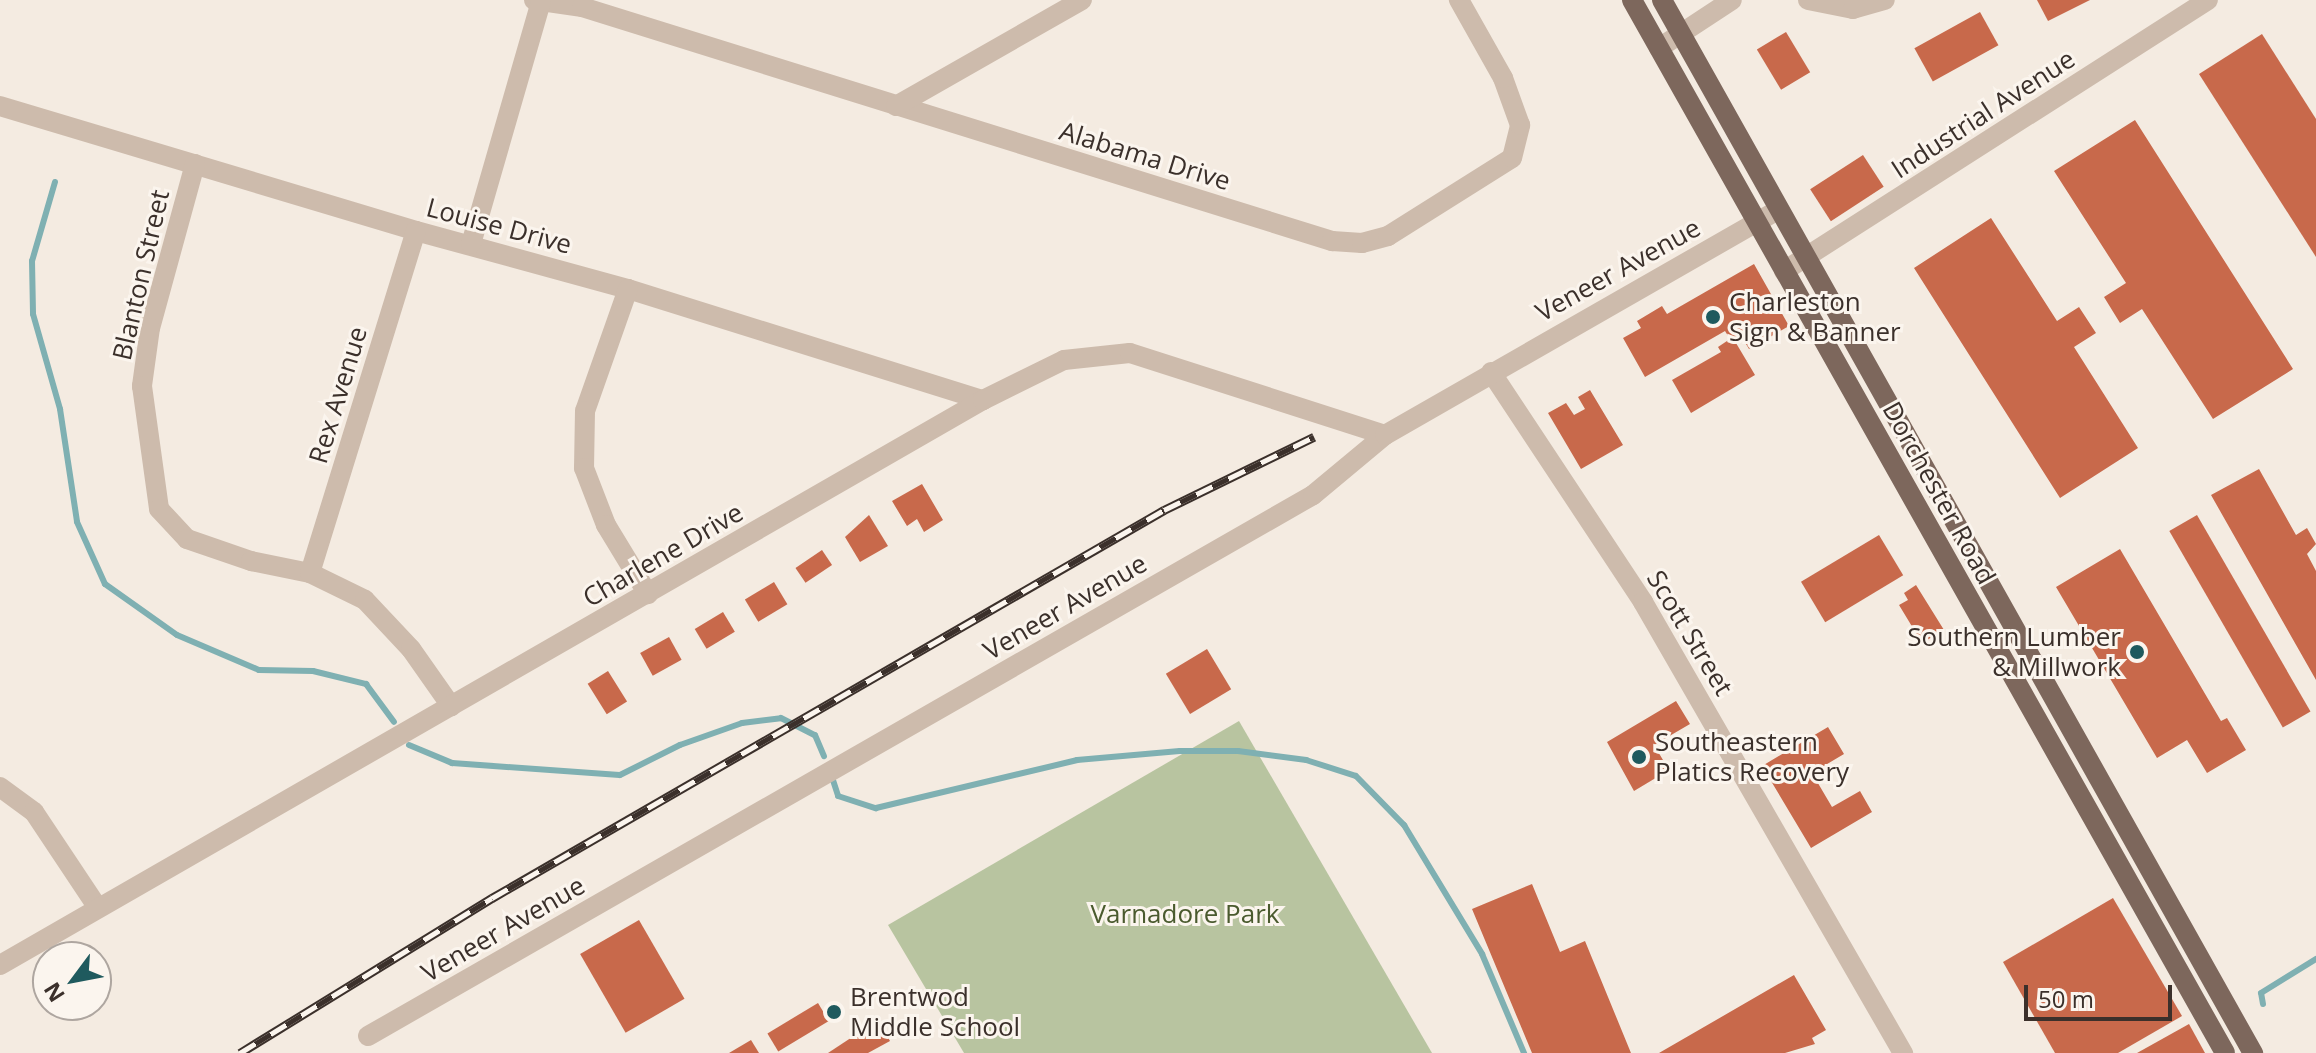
<!DOCTYPE html>
<style>
body{margin:0}
#map{position:relative;width:2316px;height:1053px;overflow:hidden;background:#f4ebe1;font-family:"Open Sans",sans-serif}
div>[style]{position:absolute}
[style*='--x']{left:calc(var(--x)*1px);top:calc(var(--y)*1px);width:calc(var(--w)*1px);rotate:calc(var(--a)*1deg)}
.green>*{inset:0;background:#b8c4a0}
.stream>*{height:6px;margin:-3px;padding:0 3px;transform-origin:3px;border-radius:3px;background:#7fb0b2}
.building>*{inset:0;background:#c8694b;transform-origin:0 0}
.minor>*{height:20px;margin:-10px;padding:0 10px;transform-origin:10px;border-radius:10px;background:#cdbbac}
.major>*{height:20px;margin:-10px;padding:0 10px;transform-origin:10px;border-radius:10px;background:#7d675c}
.rail>*{height:9px;margin-top:-4.5px;transform-origin:0;background:repeating-linear-gradient(90deg,#fbf5ee 0 18px,#3b302b 0 36px);box-sizing:border-box;border-block:2px solid #3b302b}
.dots>*{width:22px;height:22px;translate:-50% -50%;box-sizing:border-box;border:4px solid #fbf5ee;border-radius:50%}
span{translate:-50% -50%;white-space:nowrap;text-align:center;line-height:1.15;-webkit-text-stroke:6px #fbf5ee;paint-order:stroke}
.street-label{font-size:26px;color:#3b302b}
.poi-label{font-size:26px;color:#3b302b}
.left{translate:0 -50%;text-align:left}
.right{translate:-100% -50%;text-align:right}
.park-label{font-size:26px;color:#4a5a2e}
.north{position:absolute;left:32px;top:941px;width:80px;height:80px;box-sizing:border-box;background:#fbf5ee;border:2px solid #aea6a0;border-radius:50%;rotate:238deg;font-size:22px;font-weight:700;line-height:32px;text-align:center;color:#3b302b}
.north::after{content:'';display:block;margin:auto;width:28px;height:36px;background:#1f5a5e;clip-path:polygon(50% 0,100% 100%,50% 72%,0 100%)}
.scale{position:absolute;left:2024px;top:985px;width:148px;height:36px;box-sizing:border-box;border:4px solid #3b302b;border-top:0;padding-left:10px;font-size:24px;line-height:28px;white-space:nowrap;color:#3b302b;-webkit-text-stroke:6px #fbf5ee;paint-order:stroke}
</style>
<div id="map">
<div class="green">
<div style="clip-path:polygon(1239px 721px,1432px 1053px,964px 1053px,888px 925px)"></div>
</div>
<div class="stream">
<div style="--x:55;--y:182;--w:82;--a:106.2"></div>
<div style="--x:32;--y:261;--w:53;--a:88.9"></div>
<div style="--x:33;--y:314;--w:99;--a:74.1"></div>
<div style="--x:60;--y:409;--w:114;--a:81.4"></div>
<div style="--x:77;--y:522;--w:68;--a:65.7"></div>
<div style="--x:105;--y:584;--w:88;--a:35.3"></div>
<div style="--x:177;--y:635;--w:89;--a:23.1"></div>
<div style="--x:259;--y:670;--w:54;--a:1.1"></div>
<div style="--x:313;--y:671;--w:55;--a:13.8"></div>
<div style="--x:366;--y:684;--w:47;--a:53.6"></div>
<div style="--x:409;--y:745;--w:47;--a:22.7"></div>
<div style="--x:452;--y:763;--w:168;--a:4.1"></div>
<div style="--x:620;--y:775;--w:67;--a:-26.6"></div>
<div style="--x:680;--y:745;--w:66;--a:-19.5"></div>
<div style="--x:742;--y:723;--w:39;--a:-7"></div>
<div style="--x:781;--y:718;--w:38;--a:27"></div>
<div style="--x:815;--y:735;--w:23;--a:67"></div>
<div style="--x:831;--y:774;--w:23;--a:72"></div>
<div style="--x:838;--y:796;--w:40;--a:18"></div>
<div style="--x:876;--y:808;--w:207;--a:-13.4"></div>
<div style="--x:1077;--y:760;--w:103;--a:-5"></div>
<div style="--x:1180;--y:751;--w:58;--a:0"></div>
<div style="--x:1238;--y:751;--w:69;--a:7.5"></div>
<div style="--x:1306;--y:760;--w:52;--a:17.7"></div>
<div style="--x:1356;--y:776;--w:69;--a:45.6"></div>
<div style="--x:1404;--y:825;--w:151;--a:58.8"></div>
<div style="--x:1482;--y:954;--w:108;--a:67"></div>
<div style="--x:2263;--y:1004;--w:11;--a:-100"></div>
<div style="--x:2261;--y:993;--w:65;--a:-31.7"></div>
</div>
<div class="building">
<div style="clip-path:polygon(2037px 0,2090px 0,2048px 21px)"></div>
<div style="left:1980px;top:12px;width:38px;height:75px;rotate:61deg"></div>
<div style="left:1786px;top:32px;width:47px;height:34px;rotate:59deg"></div>
<div style="clip-path:polygon(2262px 34px,2316px 119px,2316px 257px,2199px 74px)"></div>
<div style="clip-path:polygon(2135px 120px,2293px 369px,2213px 419px,2142px 309px,2120px 323px,2104px 297px,2126px 283px,2054px 171px)"></div>
<div style="left:1863px;top:155px;width:38px;height:63px;rotate:57deg"></div>
<div style="clip-path:polygon(1991px 218px,2057px 321px,2079px 307px,2096px 333px,2074px 347px,2138px 448px,2060px 498px,1914px 268px)"></div>
<div style="clip-path:polygon(1754px 264px,1789px 326px,1749px 349px,1743px 339px,1736px 343px,1755px 375px,1691px 413px,1672px 380px,1721px 352px,1718px 347px,1730px 339px,1725px 331px,1645px 377px,1623px 338px,1641px 328px,1637px 321px,1662px 306px,1667px 314px)"></div>
<div style="clip-path:polygon(1590px 390px,1623px 445px,1581px 469px,1548px 413px,1566px 403px,1574px 415px,1585px 409px,1578px 397px)"></div>
<div style="clip-path:polygon(2259px 469px,2296px 535px,2307px 528px,2316px 544px,2307px 554px,2316px 571px,2316px 680px,2211px 495px)"></div>
<div style="clip-path:polygon(922px 484px,943px 520px,924px 532px,917px 519px,907px 526px,892px 501px)"></div>
<div style="clip-path:polygon(869px 515px,888px 546px,860px 562px,845px 537px)"></div>
<div style="left:2197px;top:515px;width:227px;height:32px;rotate:60deg"></div>
<div style="left:1879px;top:535px;width:47px;height:91px;rotate:59deg"></div>
<div style="clip-path:polygon(2120px 549px,2221px 721px,2227px 718px,2246px 750px,2207px 773px,2187px 740px,2157px 758px,2056px 587px)"></div>
<div style="left:822px;top:550px;width:18px;height:32px;rotate:56deg"></div>
<div style="left:774px;top:582px;width:26px;height:34px;rotate:59deg"></div>
<div style="clip-path:polygon(1916px 585px,1944px 630px,1922px 643px,1899px 605px,1908px 600px,1904px 593px)"></div>
<div style="left:723px;top:612px;width:23px;height:33px;rotate:59deg"></div>
<div style="left:669px;top:637px;width:26px;height:33px;rotate:61deg"></div>
<div style="left:1207px;top:649px;width:47px;height:48px;rotate:59deg"></div>
<div style="left:608px;top:671px;width:36px;height:24px;rotate:58deg"></div>
<div style="clip-path:polygon(1676px 701px,1690px 724px,1654px 745px,1669px 770px,1634px 791px,1607px 742px)"></div>
<div style="clip-path:polygon(1828px 727px,1844px 754px,1812px 773px,1832px 807px,1860px 791px,1872px 812px,1811px 848px,1762px 766px)"></div>
<div style="clip-path:polygon(1532px 884px,1560px 952px,1585px 941px,1631px 1053px,1532px 1053px,1472px 909px)"></div>
<div style="clip-path:polygon(2113px 898px,2182px 1016px,2118px 1053px,2055px 1053px,2003px 962px)"></div>
<div style="left:639px;top:920px;width:91px;height:68px;rotate:60deg"></div>
<div style="clip-path:polygon(1794px 975px,1826px 1030px,1812px 1038px,1815px 1044px,1785px 1053px,1659px 1053px)"></div>
<div style="left:818px;top:1003px;width:21px;height:59px;rotate:59deg"></div>
<div style="clip-path:polygon(878px 1020px,890px 1041px,868px 1053px,828px 1053px)"></div>
<div style="clip-path:polygon(2189px 1024px,2205px 1053px,2137px 1053px)"></div>
<div style="clip-path:polygon(751px 1040px,759px 1053px,729px 1053px)"></div>
</div>
<div class="minor">
<div style="--x:534;--y:0;--w:49;--a:8.3"></div>
<div style="--x:582;--y:7;--w:786;--a:17.33"></div>
<div style="--x:1332;--y:241;--w:30;--a:4"></div>
<div style="--x:1362;--y:243;--w:27;--a:-15"></div>
<div style="--x:1388;--y:236;--w:146;--a:-32.2"></div>
<div style="--x:1512;--y:158;--w:34;--a:-76"></div>
<div style="--x:1520;--y:125;--w:50;--a:-109.9"></div>
<div style="--x:1503;--y:78;--w:90;--a:-119.4"></div>
<div style="--x:1808;--y:0;--w:46;--a:11.3"></div>
<div style="--x:1853;--y:9;--w:33;--a:-16"></div>
<div style="--x:1659;--y:48;--w:87;--a:-33.3"></div>
<div style="--x:0;--y:106;--w:434;--a:16.7"></div>
<div style="--x:416;--y:231;--w:220;--a:15.3"></div>
<div style="--x:628;--y:289;--w:372;--a:17.4"></div>
<div style="--x:896;--y:106;--w:214;--a:-29.7"></div>
<div style="--x:195;--y:164;--w:170;--a:105.3"></div>
<div style="--x:150;--y:328;--w:59;--a:97.9"></div>
<div style="--x:142;--y:386;--w:124;--a:82.1"></div>
<div style="--x:159;--y:509;--w:41;--a:47"></div>
<div style="--x:187;--y:539;--w:68;--a:19"></div>
<div style="--x:251;--y:561;--w:60;--a:11.5"></div>
<div style="--x:310;--y:573;--w:61;--a:26.1"></div>
<div style="--x:365;--y:600;--w:67;--a:46.8"></div>
<div style="--x:411;--y:649;--w:70;--a:54.9"></div>
<div style="--x:471;--y:244;--w:252;--a:-73.9"></div>
<div style="--x:1784;--y:271;--w:503;--a:-32.58"></div>
<div style="--x:628;--y:289;--w:129;--a:109.4"></div>
<div style="--x:585;--y:411;--w:57;--a:91"></div>
<div style="--x:584;--y:468;--w:61;--a:68.9"></div>
<div style="--x:606;--y:525;--w:81;--a:58.7"></div>
<div style="--x:1491;--y:372;--w:276;--a:56.5"></div>
<div style="--x:1643;--y:602;--w:521;--a:60.04"></div>
<div style="--x:310;--y:573;--w:358;--a:-72.8"></div>
<div style="--x:0;--y:787;--w:42;--a:36.3"></div>
<div style="--x:34;--y:812;--w:115;--a:56.3"></div>
<div style="--x:0;--y:965;--w:1134;--a:-29.89"></div>
<div style="--x:983;--y:400;--w:90;--a:-26.3"></div>
<div style="--x:1064;--y:360;--w:66;--a:-6.1"></div>
<div style="--x:1130;--y:353;--w:268;--a:17.8"></div>
<div style="--x:368;--y:1036;--w:1089;--a:-29.79"></div>
<div style="--x:1313;--y:495;--w:94;--a:-39.8"></div>
<div style="--x:1385;--y:435;--w:454;--a:-29.8"></div>
</div>
<div class="major">
<div style="--x:1632;--y:0;--w:1208;--a:60.61"></div>
<div style="--x:1662;--y:0;--w:1208;--a:60.7"></div>
</div>
<div class="rail">
<div style="--x:240;--y:1053;--w:296;--a:-31.6"></div>
<div style="--x:492;--y:898;--w:776;--a:-30"></div>
<div style="--x:1164;--y:510;--w:167;--a:-26"></div>
</div>
<div class="dots">
<div style="left:1713px;top:317px;background:#1f5a5e"></div>
<div style="left:2137px;top:652px;background:#1f5a5e"></div>
<div style="left:1639px;top:757px;background:#1f5a5e"></div>
<div style="left:834px;top:1012px;background:#1f5a5e"></div>
</div>
<div class="street-label">
<span style="left:1983px;top:114px;rotate:-33deg">Industrial Avenue</span>
<span style="left:1145px;top:156px;rotate:17deg">Alabama Drive</span>
<span style="left:499px;top:226px;rotate:15deg">Louise Drive</span>
<span style="left:1618px;top:270px;rotate:-29deg">Veneer Avenue</span>
<span style="left:141px;top:275px;rotate:-77deg">Blanton Street</span>
<span style="left:338px;top:395px;rotate:-73deg">Rex Avenue</span>
<span style="left:1939px;top:493px;rotate:61deg">Dorchester Road</span>
<span style="left:663px;top:555px;rotate:-30deg">Charlene Drive</span>
<span style="left:1065px;top:607px;rotate:-30deg">Veneer Avenue</span>
<span style="left:1690px;top:633px;rotate:59deg">Scott Street</span>
<span style="left:503px;top:929px;rotate:-30deg">Veneer Avenue</span>
</div>
<div class="poi-label">
<span class="left" style="left:1729px;top:317px">Charleston<br>Sign &amp; Banner</span>
<span class="right" style="left:2121px;top:652px">Southern Lumber<br>&amp; Millwork</span>
<span class="left" style="left:1655px;top:757px">Southeastern<br>Platics Recovery</span>
<span class="left" style="left:850px;top:1012px">Brentwod<br>Middle School</span>
</div>
<div class="park-label">
<span style="left:1185px;top:914px">Varnadore Park</span>
</div>
<div class="north">N</div>
<div class="scale">50 m</div>
</div>
